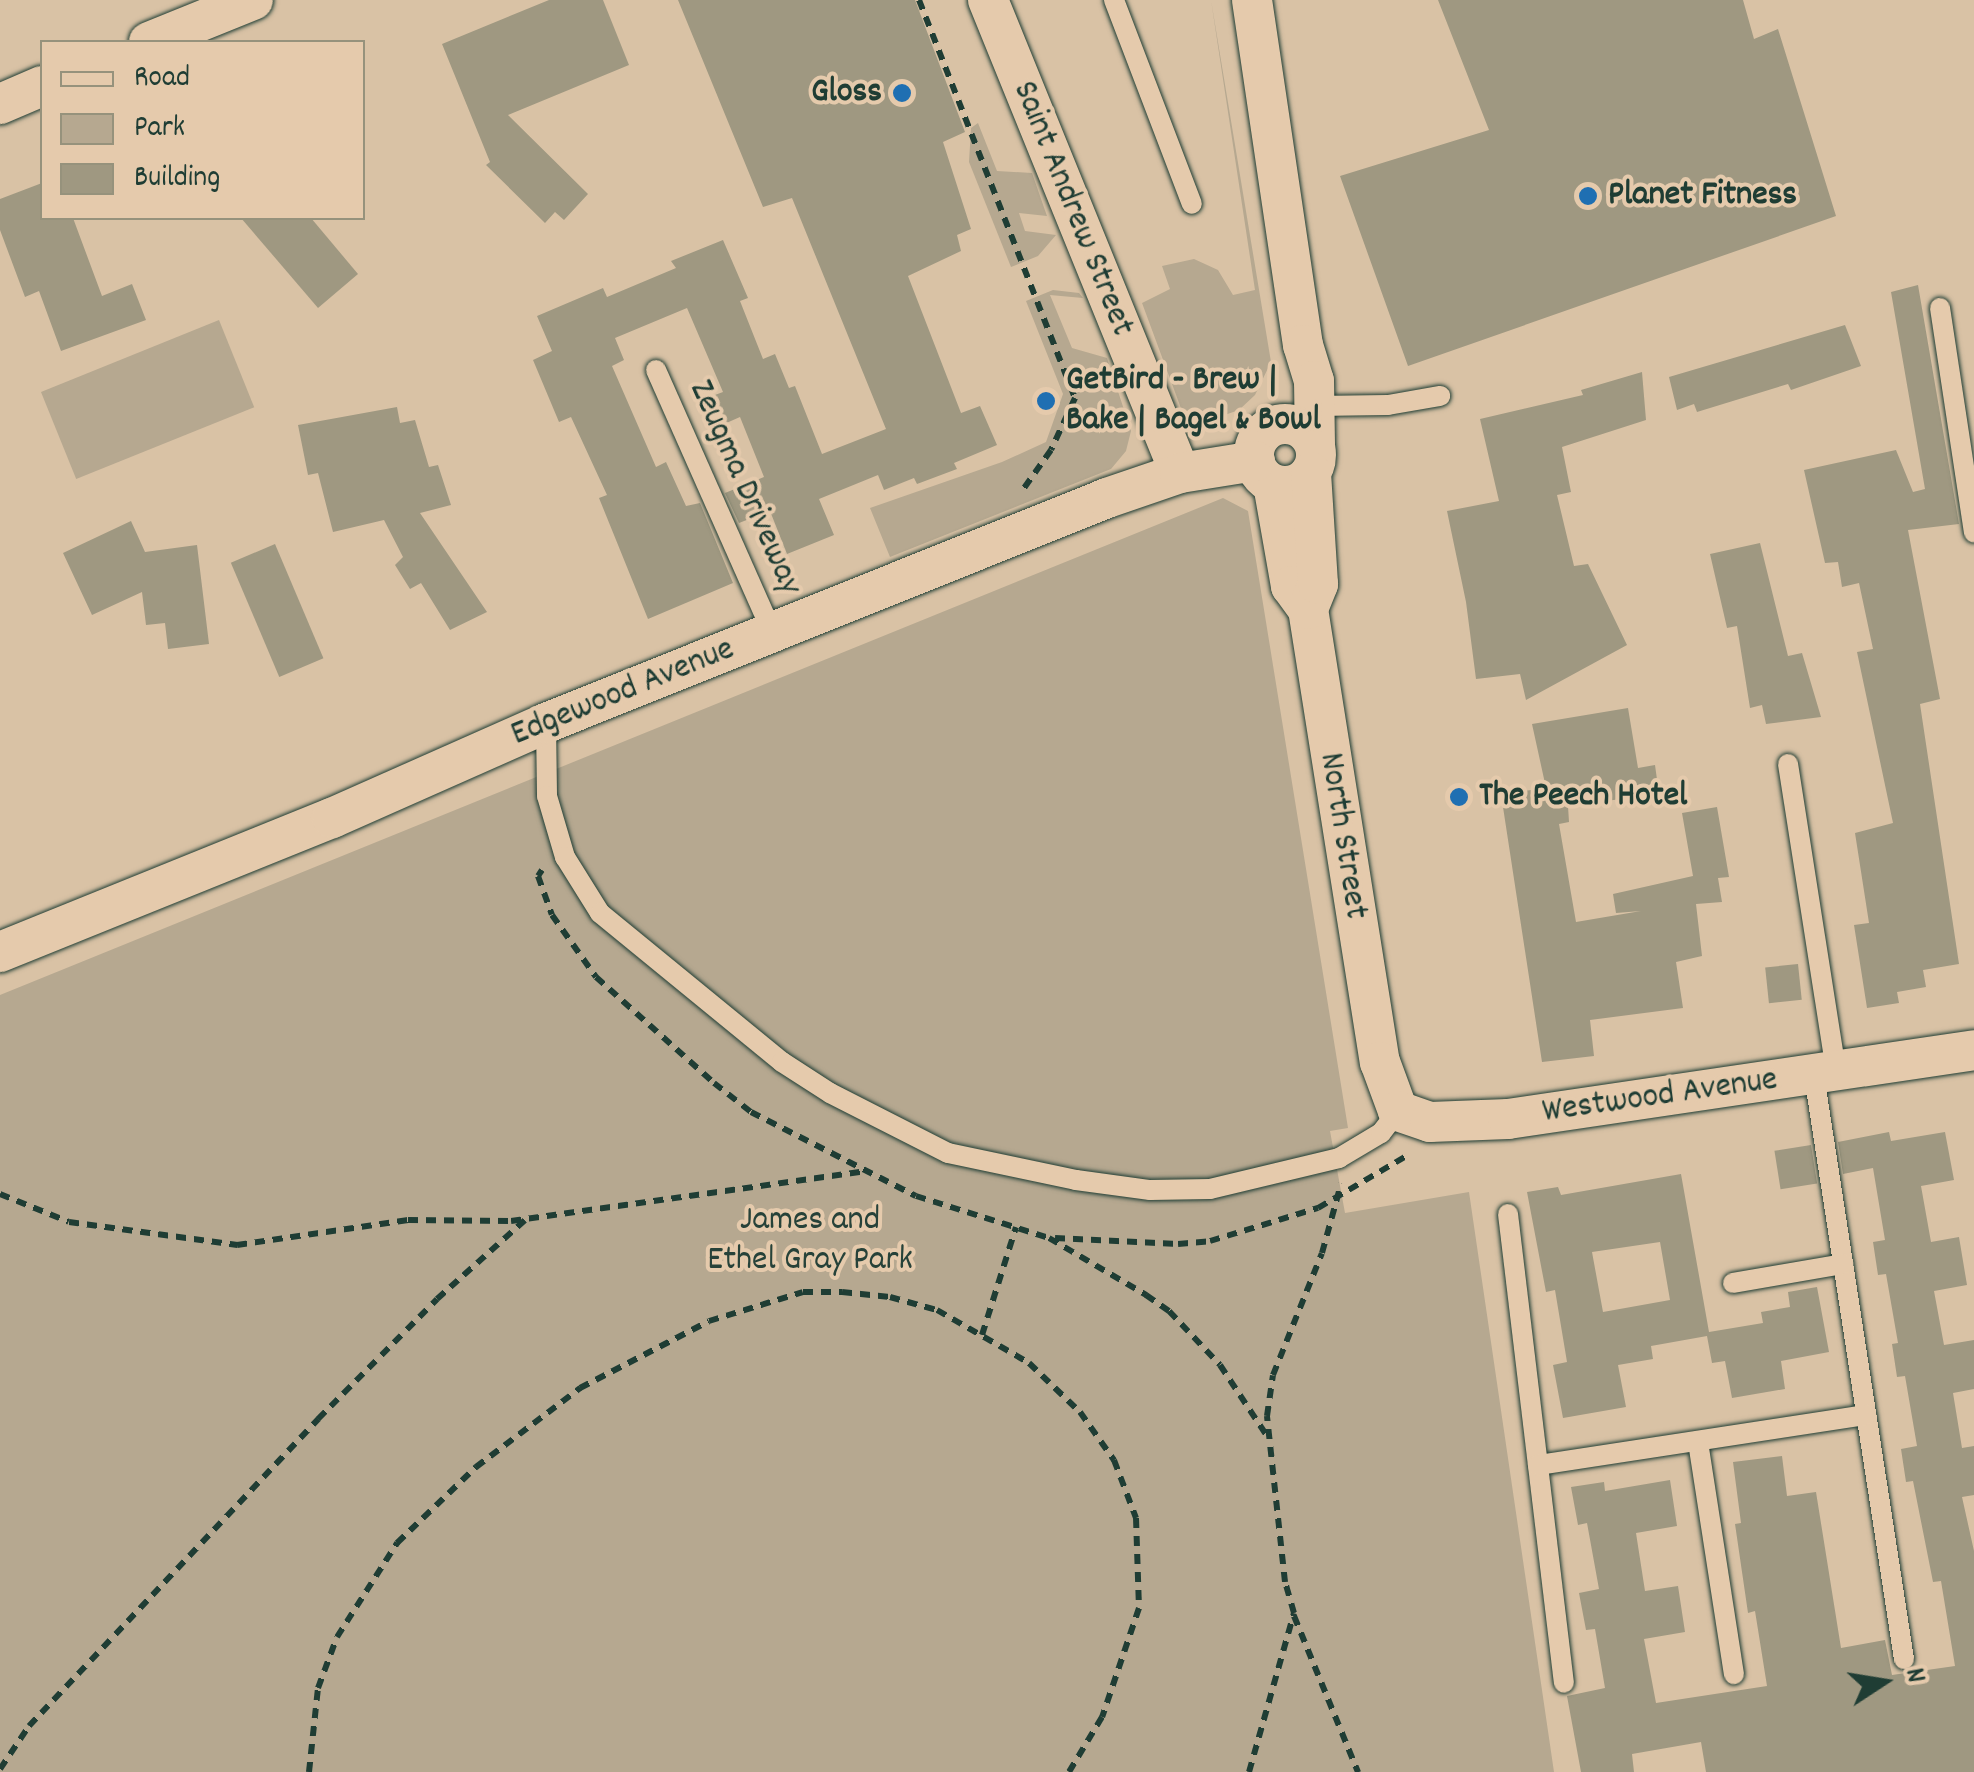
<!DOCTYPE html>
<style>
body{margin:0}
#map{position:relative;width:1974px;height:1772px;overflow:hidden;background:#d9c2a5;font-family:Dekko,sans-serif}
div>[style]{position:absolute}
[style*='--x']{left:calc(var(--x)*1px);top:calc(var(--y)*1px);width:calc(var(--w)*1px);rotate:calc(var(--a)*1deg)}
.green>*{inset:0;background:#b6a890;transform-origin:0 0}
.building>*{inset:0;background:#9f9881;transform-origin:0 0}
.path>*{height:6px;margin-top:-3px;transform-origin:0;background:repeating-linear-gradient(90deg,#1f3d34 0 10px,transparent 0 18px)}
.roads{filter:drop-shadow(0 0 2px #1f3d34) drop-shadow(0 0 2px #1f3d34)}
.service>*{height:20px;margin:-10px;padding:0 10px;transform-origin:10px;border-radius:10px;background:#e5caac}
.minor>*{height:40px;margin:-20px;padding:0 20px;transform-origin:20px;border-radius:20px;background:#e5caac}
.minor>.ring{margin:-20px;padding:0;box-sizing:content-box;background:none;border:40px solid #e5caac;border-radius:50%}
.dots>*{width:28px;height:28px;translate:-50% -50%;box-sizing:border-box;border:5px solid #e5caac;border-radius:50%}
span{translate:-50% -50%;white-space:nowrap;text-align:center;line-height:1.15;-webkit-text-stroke:8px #e5caac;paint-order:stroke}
.poi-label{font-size:35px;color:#1f3d34;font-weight:700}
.right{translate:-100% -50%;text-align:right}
.left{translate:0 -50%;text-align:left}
.street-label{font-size:35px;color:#1f3d34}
.park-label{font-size:35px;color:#274239}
.legend{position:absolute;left:40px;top:40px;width:325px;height:180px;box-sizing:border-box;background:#e5caac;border:2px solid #96927c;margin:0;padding:12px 18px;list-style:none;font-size:30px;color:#1f3d34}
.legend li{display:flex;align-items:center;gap:20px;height:50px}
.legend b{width:50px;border:2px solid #96927c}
.north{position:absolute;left:1834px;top:1632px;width:100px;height:100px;-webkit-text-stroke:8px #e5caac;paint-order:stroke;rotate:78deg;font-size:28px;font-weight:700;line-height:40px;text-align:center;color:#1f3d34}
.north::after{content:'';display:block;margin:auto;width:35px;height:45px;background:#1f3d34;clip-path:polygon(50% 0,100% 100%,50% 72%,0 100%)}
</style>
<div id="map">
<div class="green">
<div style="clip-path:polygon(1211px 0,1271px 362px,1255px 395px,1239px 410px,1213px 419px,1182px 411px,1142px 303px,1170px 289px,1162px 266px,1194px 259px,1218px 270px,1233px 295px,1255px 290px)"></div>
<div style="clip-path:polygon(978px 123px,997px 171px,1032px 173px,1047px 216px,1019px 213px,1025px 231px,1056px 235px,1038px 256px,1011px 267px,969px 162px,971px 128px)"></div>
<div style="clip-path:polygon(1053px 290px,1079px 293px,1083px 298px,1050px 295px,1072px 348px,1107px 358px,1131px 431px,1126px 451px,1111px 469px,890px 557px,870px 508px,1002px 462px,1046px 442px,1063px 394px,1026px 301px)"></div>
<div style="left:219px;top:320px;width:94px;height:192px;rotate:68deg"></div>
<div style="clip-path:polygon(1223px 498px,1248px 511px,1348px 1128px,1330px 1131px,1345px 1213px,1469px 1192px,1554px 1772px,0 1772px,0 995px)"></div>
</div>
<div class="building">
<div style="clip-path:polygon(549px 0,603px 0,629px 65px,508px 115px,588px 194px,564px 220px,555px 212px,545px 223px,486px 165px,490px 162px,442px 44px)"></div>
<div style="clip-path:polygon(678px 0,915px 0,965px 132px,943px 142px,971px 229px,957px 235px,961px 251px,908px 276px,961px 413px,980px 406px,997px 445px,954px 463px,957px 469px,917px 484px,914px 478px,884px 490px,878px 475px,819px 499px,834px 535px,787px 554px,770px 511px,739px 523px,725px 493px,764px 477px,740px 417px,715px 428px,704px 399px,723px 392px,687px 308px,615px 338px,624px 360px,612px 366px,656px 467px,666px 462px,686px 506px,700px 503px,733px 583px,648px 619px,599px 498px,607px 495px,571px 417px,559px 422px,533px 360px,552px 351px,537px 316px,603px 288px,607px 297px,676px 268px,671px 261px,723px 240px,748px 298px,740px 301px,763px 359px,775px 354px,789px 388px,795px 386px,822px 454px,886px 429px,792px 198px,763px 207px)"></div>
<div style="clip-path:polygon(1438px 0,1743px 0,1754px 39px,1778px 29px,1836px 216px,1408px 366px,1340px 176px,1489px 130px)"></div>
<div style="clip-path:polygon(42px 183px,42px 218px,73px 218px,102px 296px,132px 284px,146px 320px,61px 351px,39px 291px,25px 297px,0 230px,0 199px)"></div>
<div style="clip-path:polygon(241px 218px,311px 218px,358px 274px,318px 308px)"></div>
<div style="clip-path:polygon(1918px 285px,1959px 524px,1908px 530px,1940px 699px,1920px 704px,1959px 964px,1923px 970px,1926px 987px,1897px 992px,1899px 1003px,1867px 1008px,1854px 925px,1869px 923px,1855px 833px,1893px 823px,1857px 652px,1873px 649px,1859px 583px,1842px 587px,1838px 562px,1825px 563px,1804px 470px,1896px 450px,1913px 492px,1925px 489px,1891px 292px)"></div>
<div style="clip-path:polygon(1845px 325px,1861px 366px,1791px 390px,1788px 384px,1697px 412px,1694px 404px,1677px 410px,1669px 377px)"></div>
<div style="clip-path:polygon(1642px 372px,1646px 420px,1562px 447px,1571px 492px,1557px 495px,1574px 566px,1588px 564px,1627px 645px,1526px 700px,1520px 674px,1476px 679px,1466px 602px,1447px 511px,1499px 501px,1480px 419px,1583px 395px,1581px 390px)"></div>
<div style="clip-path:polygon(397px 407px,400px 423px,415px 420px,429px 467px,438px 465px,451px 505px,420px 513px,487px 612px,450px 630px,421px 583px,410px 589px,395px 565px,403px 557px,384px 520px,333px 532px,318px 473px,308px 475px,298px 425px)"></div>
<div style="clip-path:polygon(131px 521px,145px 552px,197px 545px,209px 644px,168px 649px,165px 623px,146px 625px,142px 592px,92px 615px,63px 553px)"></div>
<div style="clip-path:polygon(1760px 543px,1788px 656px,1802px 653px,1821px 717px,1766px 724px,1762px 705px,1750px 708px,1737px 626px,1727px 628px,1710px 554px)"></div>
<div style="left:275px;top:544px;width:124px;height:48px;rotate:67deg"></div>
<div style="clip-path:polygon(1628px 708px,1638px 768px,1655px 765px,1659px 794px,1568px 806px,1569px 822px,1559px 824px,1576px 922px,1641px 911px,1616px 913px,1613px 894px,1693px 876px,1682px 813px,1717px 807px,1729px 877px,1718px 878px,1722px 902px,1696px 904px,1702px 956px,1676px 962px,1683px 1008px,1590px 1020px,1594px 1056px,1542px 1062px,1501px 794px,1546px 788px,1532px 724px)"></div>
<div style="left:1798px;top:964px;width:36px;height:33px;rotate:84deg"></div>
<div style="clip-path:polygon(1889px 1132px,1891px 1141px,1945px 1132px,1954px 1180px,1921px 1186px,1931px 1242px,1959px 1237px,1967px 1285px,1934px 1291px,1944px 1345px,1974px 1340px,1974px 1389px,1953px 1393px,1962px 1448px,1974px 1446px,1974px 1495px,1962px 1497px,1974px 1551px,1974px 1772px,1706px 1772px,1701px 1742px,1632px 1754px,1634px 1772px,1581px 1772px,1567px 1696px,1605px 1688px,1595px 1629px,1586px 1630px,1579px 1593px,1599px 1589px,1587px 1523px,1578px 1525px,1571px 1487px,1604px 1482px,1605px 1491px,1670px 1480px,1677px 1526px,1636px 1533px,1645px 1591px,1678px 1586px,1685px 1632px,1644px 1639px,1656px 1703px,1767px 1686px,1755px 1611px,1748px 1613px,1735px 1524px,1741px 1523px,1733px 1462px,1782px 1456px,1787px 1496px,1816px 1492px,1841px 1648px,1885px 1640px,1892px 1675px,1955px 1666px,1941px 1581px,1933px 1582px,1913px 1481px,1906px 1482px,1901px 1449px,1917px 1446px,1905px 1376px,1897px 1377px,1892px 1344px,1898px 1343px,1886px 1274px,1878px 1275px,1873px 1242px,1885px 1240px,1873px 1168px,1843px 1174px,1838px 1142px)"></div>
<div style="left:1811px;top:1145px;width:39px;height:37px;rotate:81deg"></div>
<div style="clip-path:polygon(evenodd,1681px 1174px,1709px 1332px,1763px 1323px,1761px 1312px,1790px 1307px,1788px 1292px,1817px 1287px,1829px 1352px,1781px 1361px,1785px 1389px,1732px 1398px,1725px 1361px,1712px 1363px,1707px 1336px,1651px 1346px,1653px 1359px,1618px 1365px,1626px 1407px,1563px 1418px,1553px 1365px,1567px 1362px,1555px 1290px,1546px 1292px,1527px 1192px,1558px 1187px,1561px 1195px,1681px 1174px,1660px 1242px,1670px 1300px,1603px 1312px,1592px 1252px,1660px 1242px)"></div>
</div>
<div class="path">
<div style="--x:919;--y:0;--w:427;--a:68.6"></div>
<div style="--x:1075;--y:398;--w:57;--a:114.8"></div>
<div style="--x:1051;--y:450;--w:50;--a:125.3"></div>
<div style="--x:542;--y:870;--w:7;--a:124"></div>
<div style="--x:538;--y:876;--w:41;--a:70.3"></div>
<div style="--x:552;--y:915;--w:76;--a:54.6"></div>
<div style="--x:596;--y:977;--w:159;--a:41.9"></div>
<div style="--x:714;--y:1083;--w:47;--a:38.1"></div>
<div style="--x:751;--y:1112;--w:185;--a:27"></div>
<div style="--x:916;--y:1196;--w:139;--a:17.5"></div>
<div style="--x:1049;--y:1238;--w:113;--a:30.4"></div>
<div style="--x:1146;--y:1295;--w:28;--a:35"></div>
<div style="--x:1169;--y:1311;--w:74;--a:46.6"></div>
<div style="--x:1220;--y:1365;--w:89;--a:56.5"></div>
<div style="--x:0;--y:1194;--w:74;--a:22.1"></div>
<div style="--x:69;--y:1222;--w:170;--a:7.8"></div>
<div style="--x:237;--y:1245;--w:173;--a:-8.3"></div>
<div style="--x:408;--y:1220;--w:103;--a:0.6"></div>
<div style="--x:511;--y:1221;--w:359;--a:-8"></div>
<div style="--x:1055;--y:1238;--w:123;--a:2.8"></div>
<div style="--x:1178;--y:1244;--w:32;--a:-5"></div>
<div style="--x:1210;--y:1241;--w:113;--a:-17"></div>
<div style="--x:1318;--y:1208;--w:104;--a:-30.5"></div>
<div style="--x:982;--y:1335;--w:113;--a:-72.5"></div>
<div style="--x:1294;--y:1616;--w:169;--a:67.7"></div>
<div style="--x:0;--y:1769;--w:52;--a:-56"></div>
<div style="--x:29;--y:1726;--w:422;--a:-46.7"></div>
<div style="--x:318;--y:1419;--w:169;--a:-45.2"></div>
<div style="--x:437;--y:1299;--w:118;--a:-41.9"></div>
<div style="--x:309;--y:1772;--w:84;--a:-83.9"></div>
<div style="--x:318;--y:1688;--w:54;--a:-69.6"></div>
<div style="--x:337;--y:1637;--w:112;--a:-57.4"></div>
<div style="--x:397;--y:1543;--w:110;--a:-43.9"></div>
<div style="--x:476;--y:1467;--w:131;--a:-37.2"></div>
<div style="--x:580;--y:1388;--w:145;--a:-27.4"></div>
<div style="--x:709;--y:1321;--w:98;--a:-17.1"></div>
<div style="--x:803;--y:1292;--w:39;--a:0"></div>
<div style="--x:842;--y:1292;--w:48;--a:5.9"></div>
<div style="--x:890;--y:1297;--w:49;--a:15.5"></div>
<div style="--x:937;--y:1310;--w:106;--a:29.9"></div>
<div style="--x:1029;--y:1363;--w:71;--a:43.9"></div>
<div style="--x:1080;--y:1412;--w:59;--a:54.7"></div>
<div style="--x:1114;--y:1460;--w:62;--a:69.2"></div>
<div style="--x:1136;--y:1518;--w:90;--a:88.1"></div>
<div style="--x:1139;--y:1608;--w:115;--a:108.7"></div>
<div style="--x:1102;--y:1717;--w:64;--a:121"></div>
<div style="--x:1249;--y:1772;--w:165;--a:-74.2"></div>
<div style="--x:1294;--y:1613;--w:32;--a:-106"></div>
<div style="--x:1285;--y:1582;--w:167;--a:-96.2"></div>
<div style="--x:1267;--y:1416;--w:41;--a:-81.7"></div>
<div style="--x:1273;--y:1375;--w:131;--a:-68.1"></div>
<div style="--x:1322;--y:1253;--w:72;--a:-74.6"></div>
</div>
<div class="roads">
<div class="service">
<div style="--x:1114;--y:0;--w:218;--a:69.1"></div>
<div style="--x:1940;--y:308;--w:227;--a:81.4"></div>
<div style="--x:656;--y:370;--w:287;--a:66.1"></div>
<div style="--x:1315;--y:406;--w:73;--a:-0.8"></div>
<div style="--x:1388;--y:405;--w:53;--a:-9.8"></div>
<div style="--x:546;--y:723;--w:73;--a:89.2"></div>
<div style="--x:547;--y:796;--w:64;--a:73.6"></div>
<div style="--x:565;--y:857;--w:66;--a:58"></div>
<div style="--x:600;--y:913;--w:235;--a:39.3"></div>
<div style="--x:782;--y:1062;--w:57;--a:32.9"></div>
<div style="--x:830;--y:1093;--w:132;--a:27"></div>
<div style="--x:948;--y:1153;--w:131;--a:11.9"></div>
<div style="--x:1076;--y:1180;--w:75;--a:7.7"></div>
<div style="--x:1150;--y:1190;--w:60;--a:-1"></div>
<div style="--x:1210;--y:1189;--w:133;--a:-13.5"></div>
<div style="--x:1339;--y:1158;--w:49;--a:-30.8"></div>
<div style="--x:1381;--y:1133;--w:28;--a:-52"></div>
<div style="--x:1788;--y:764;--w:312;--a:81.1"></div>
<div style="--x:1814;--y:1075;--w:591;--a:81.24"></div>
<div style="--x:1508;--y:1214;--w:472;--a:83.2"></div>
<div style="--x:1733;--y:1283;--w:112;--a:-9.8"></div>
<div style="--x:1698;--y:1442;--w:235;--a:81.2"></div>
<div style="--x:1538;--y:1465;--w:332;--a:-8.7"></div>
</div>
<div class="minor">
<div style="--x:988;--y:0;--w:510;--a:67.91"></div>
<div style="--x:1252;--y:0;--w:349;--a:81.6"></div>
<div style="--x:1303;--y:345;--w:38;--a:73"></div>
<div style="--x:1314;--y:381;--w:64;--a:89.1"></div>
<div style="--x:149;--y:42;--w:112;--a:-22"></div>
<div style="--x:0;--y:104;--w:46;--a:-23.2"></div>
<div class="ring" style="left:1254px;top:424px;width:22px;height:22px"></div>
<div style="--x:1273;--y:484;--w:104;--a:80"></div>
<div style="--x:1291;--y:586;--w:29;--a:54"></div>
<div style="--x:1308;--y:609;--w:459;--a:81"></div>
<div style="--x:1380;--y:1062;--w:52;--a:69.8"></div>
<div style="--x:1398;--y:1111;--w:34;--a:19"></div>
<div style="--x:1430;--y:1122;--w:78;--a:-2.2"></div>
<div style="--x:1508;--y:1119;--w:471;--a:-8.4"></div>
<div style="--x:1308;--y:609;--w:27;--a:-68"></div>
<div style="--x:1318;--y:584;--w:112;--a:-93.6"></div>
<div style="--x:0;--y:952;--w:358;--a:-22"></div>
<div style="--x:332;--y:818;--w:234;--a:-23.9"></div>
<div style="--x:546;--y:723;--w:604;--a:-21.85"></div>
<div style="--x:1107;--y:498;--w:77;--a:-18.9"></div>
<div style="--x:1180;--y:473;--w:76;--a:-9.1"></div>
</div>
</div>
<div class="dots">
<div style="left:902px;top:93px;background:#1f6fb2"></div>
<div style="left:1588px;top:196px;background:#1f6fb2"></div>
<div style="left:1046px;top:401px;background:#1f6fb2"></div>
<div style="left:1459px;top:797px;background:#1f6fb2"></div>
</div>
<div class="poi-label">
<span class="right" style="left:882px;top:93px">Gloss</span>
<span class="left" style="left:1608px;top:196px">Planet Fitness</span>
<span class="left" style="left:1066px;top:401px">GetBird - Brew |<br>Bake | Bagel &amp; Bowl</span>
<span class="left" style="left:1479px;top:797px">The Peech Hotel</span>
</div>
<div class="street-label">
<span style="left:1072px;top:209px;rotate:68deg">Saint Andrew Street</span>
<span style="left:744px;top:488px;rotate:66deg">Zeugma Driveway</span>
<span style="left:623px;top:693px;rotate:-22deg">Edgewood Avenue</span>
<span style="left:1342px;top:836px;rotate:81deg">North Street</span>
<span style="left:1660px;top:1097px;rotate:-8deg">Westwood Avenue</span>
</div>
<div class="park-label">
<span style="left:810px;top:1241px">James and<br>Ethel Gray Park</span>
</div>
<ul class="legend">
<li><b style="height:12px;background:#e5caac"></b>Road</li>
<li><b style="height:28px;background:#b6a890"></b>Park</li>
<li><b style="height:28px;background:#9f9881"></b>Building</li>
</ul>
<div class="north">N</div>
</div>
